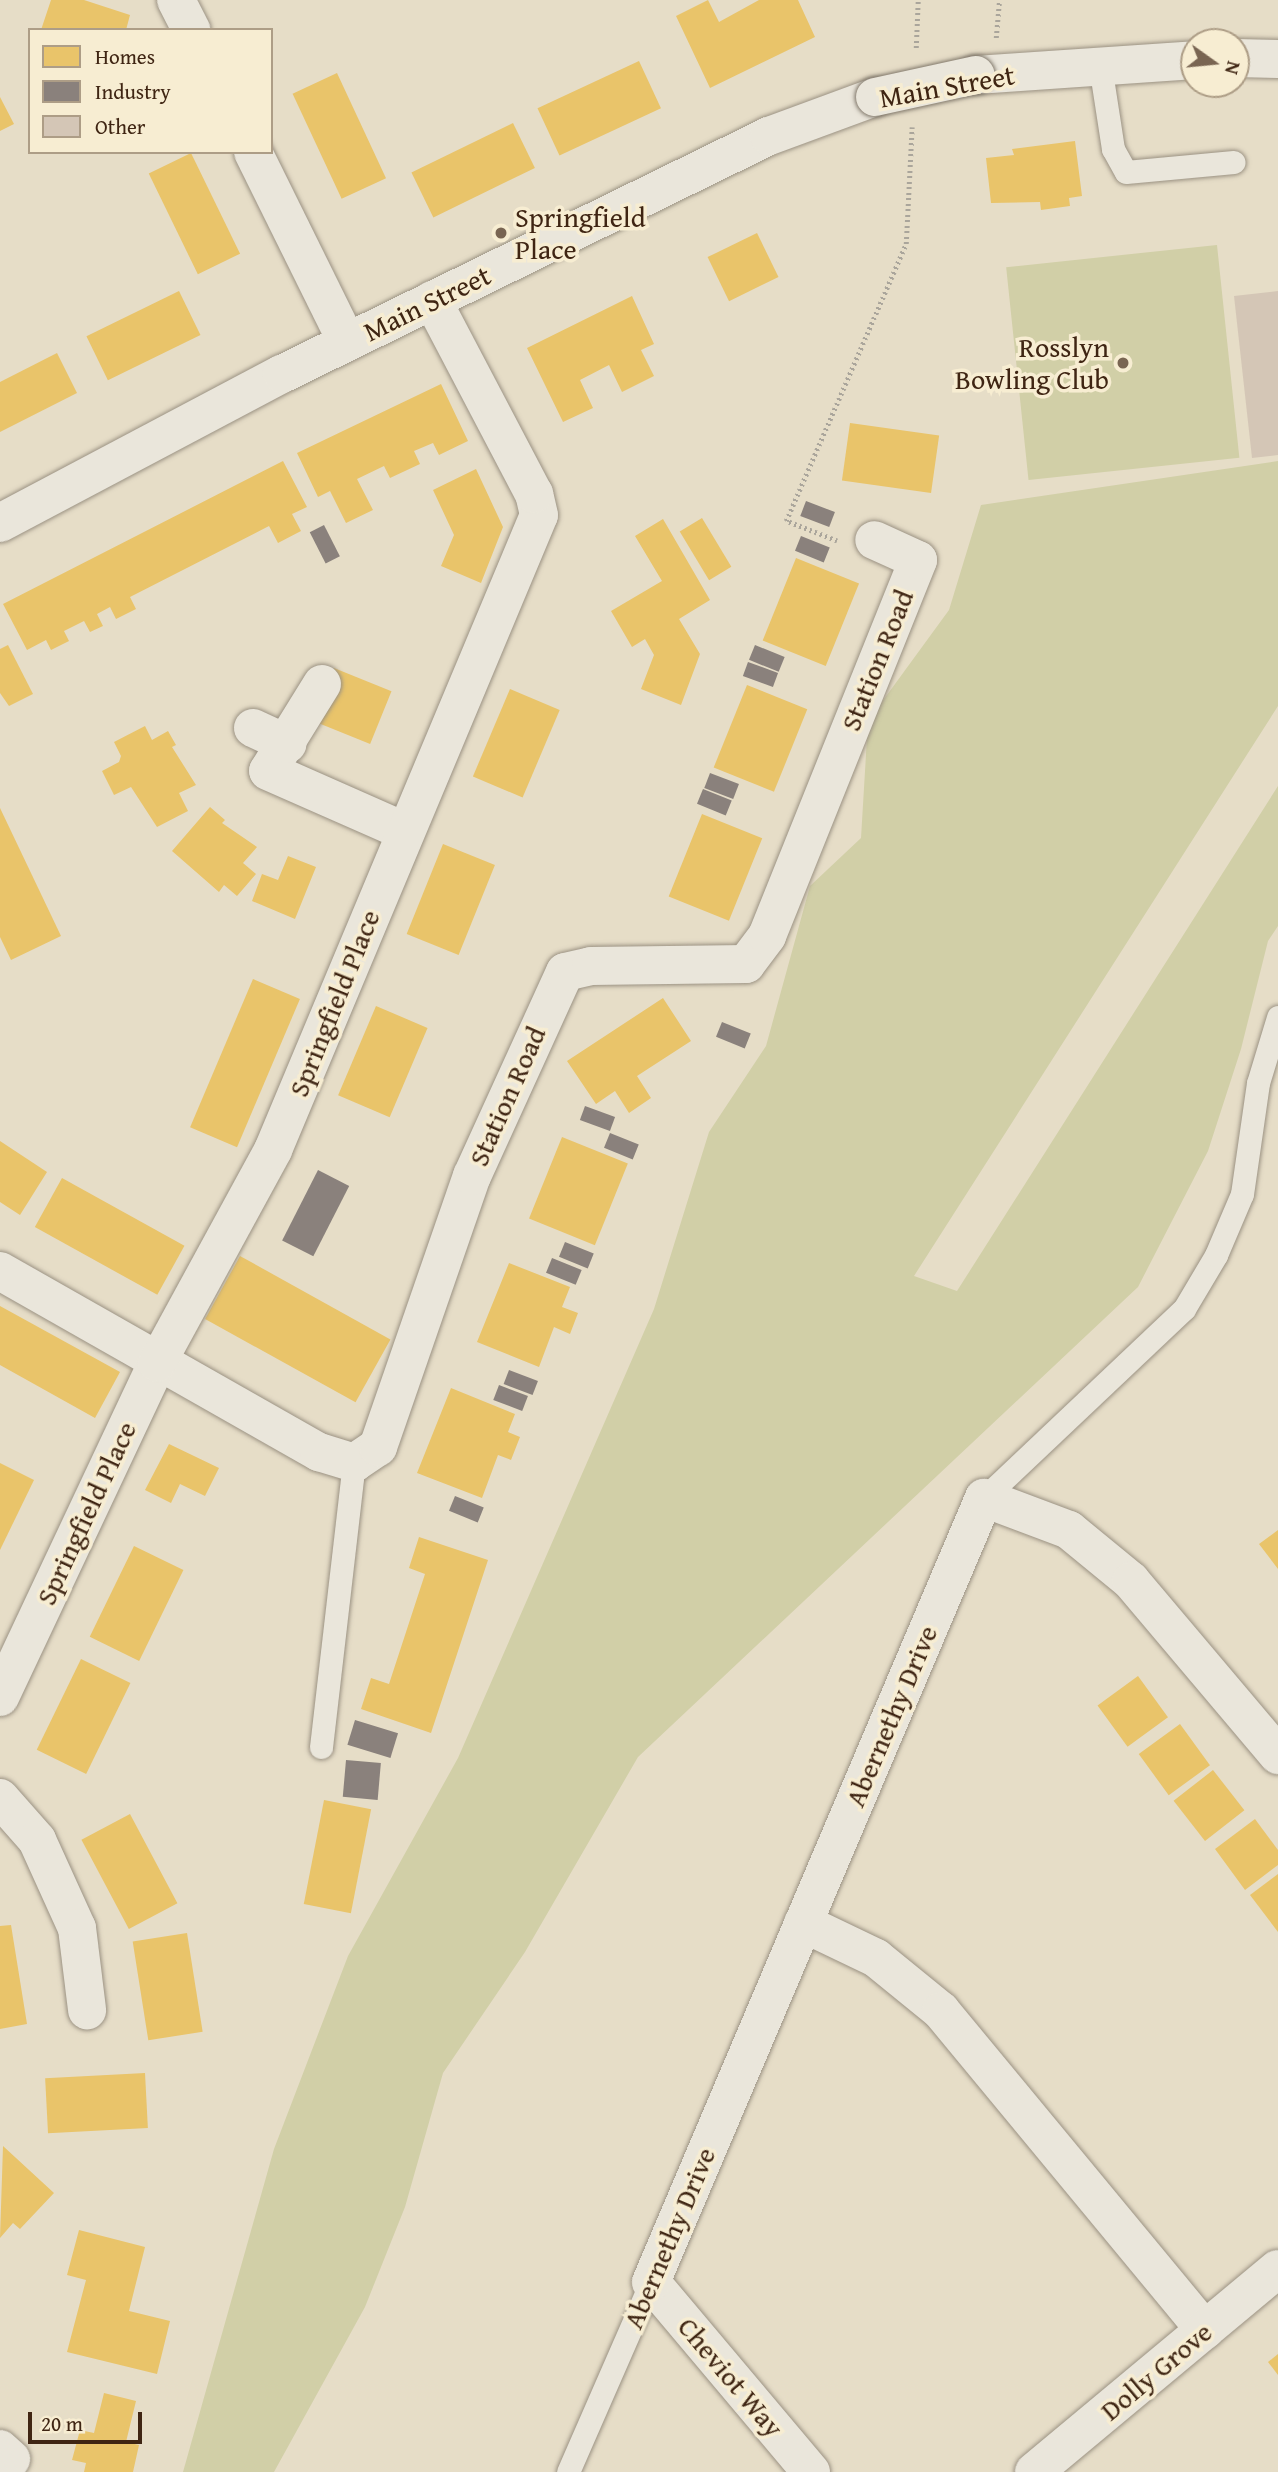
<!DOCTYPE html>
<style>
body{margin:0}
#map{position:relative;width:1278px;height:2472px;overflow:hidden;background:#e6ddc7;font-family:"Gentium Book Plus",serif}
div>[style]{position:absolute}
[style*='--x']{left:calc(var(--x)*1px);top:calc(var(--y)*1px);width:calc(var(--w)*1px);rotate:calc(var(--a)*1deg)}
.green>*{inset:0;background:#d1cfa7;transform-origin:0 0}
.homes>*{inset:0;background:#e9c46a;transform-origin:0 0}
.industry>*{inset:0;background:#8a817c;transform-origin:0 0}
.building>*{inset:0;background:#d4c6b6}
.path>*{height:4.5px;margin-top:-2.25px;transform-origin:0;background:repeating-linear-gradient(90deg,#aaa59b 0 2px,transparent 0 5.5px)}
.roads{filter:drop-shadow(0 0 2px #9b9283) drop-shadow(0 0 2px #9b9283)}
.lane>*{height:23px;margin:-11.5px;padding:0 11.5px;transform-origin:11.5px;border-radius:11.5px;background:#eae6db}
.street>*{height:38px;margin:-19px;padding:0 19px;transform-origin:19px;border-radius:19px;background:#eae6db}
.secondary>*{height:38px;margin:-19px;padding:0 19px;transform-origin:19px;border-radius:19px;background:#eae6db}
.bridges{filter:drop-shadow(0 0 2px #82796c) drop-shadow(0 0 2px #82796c)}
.secondary-bridge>*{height:38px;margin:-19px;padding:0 19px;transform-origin:19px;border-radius:19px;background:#eae6db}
.dots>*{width:19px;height:19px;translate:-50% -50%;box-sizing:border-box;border:4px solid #f7edd2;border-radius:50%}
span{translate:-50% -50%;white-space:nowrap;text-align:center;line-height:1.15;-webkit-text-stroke:7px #f7edd2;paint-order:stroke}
.street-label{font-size:28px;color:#3f2513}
.poi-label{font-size:28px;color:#3f2513}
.left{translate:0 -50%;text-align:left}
.right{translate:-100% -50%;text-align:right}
.legend{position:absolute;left:28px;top:28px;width:245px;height:126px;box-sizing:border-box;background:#f7edd2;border:2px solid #ad9d86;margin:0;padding:9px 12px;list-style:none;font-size:21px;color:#3f2513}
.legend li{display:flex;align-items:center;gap:14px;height:35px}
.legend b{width:35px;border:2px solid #ad9d86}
.north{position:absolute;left:1180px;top:28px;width:70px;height:70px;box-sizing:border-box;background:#f7edd2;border:2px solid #ad9d86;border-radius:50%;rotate:105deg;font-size:19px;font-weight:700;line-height:28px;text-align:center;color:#3f2513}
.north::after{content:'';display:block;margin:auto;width:24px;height:32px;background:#796552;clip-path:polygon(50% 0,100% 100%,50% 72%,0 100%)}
.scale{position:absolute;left:28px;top:2412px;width:114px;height:32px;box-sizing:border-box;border:4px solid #3f2513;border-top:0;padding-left:9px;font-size:21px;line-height:24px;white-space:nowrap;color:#3f2513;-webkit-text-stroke:5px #f7edd2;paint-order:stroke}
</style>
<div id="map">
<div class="green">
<div style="left:1217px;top:245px;width:214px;height:212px;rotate:84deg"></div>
<div style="clip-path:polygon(1278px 461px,1278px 706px,914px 1276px,957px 1291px,1278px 786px,1278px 926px,1268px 941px,1241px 1049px,1208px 1151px,1138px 1287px,638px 1757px,525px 1952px,443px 2073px,405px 2207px,365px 2307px,274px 2472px,183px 2472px,274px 2149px,348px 1956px,458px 1758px,654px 1309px,709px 1132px,766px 1046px,810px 886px,861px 838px,868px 721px,949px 610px,981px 505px)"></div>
</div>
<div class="homes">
<div style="clip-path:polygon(51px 0,84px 0,130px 15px,126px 30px,41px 30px)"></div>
<div style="clip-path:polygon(708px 0,719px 22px,759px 0,798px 0,815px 37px,710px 88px,676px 16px)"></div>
<div style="left:639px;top:61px;width:52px;height:112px;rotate:65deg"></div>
<div style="left:337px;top:73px;width:116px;height:49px;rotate:65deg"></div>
<div style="clip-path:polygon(0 97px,14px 124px,0 131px)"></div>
<div style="left:513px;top:123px;width:50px;height:113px;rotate:64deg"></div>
<div style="clip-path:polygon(1075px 141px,1082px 196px,1069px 198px,1070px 206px,1041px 210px,1040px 202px,991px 203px,986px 158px,1014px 155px,1012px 149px)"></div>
<div style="left:191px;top:153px;width:112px;height:47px;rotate:64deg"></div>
<div style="left:757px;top:233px;width:49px;height:55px;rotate:64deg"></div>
<div style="left:179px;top:291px;width:49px;height:103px;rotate:64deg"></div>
<div style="clip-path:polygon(632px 296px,654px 344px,641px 350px,654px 376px,622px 392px,609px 365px,580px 380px,593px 408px,563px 422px,527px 348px)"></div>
<div style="clip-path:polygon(57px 353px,77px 393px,0 432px,0 382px)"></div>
<div style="clip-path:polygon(441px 384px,468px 441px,439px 455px,433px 443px,414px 451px,420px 464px,390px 478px,384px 466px,357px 479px,373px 510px,346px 523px,330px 491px,318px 497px,297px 453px)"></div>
<div style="left:850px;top:423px;width:90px;height:58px;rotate:8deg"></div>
<div style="clip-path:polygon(283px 461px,307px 507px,292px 514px,301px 531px,278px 543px,269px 526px,130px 597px,136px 609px,116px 619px,110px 607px,97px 614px,103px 626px,90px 632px,84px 621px,64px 631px,69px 641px,51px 650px,46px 640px,27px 650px,3px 604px)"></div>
<div style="clip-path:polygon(476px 469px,503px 527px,481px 583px,441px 566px,454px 535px,433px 490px)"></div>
<div style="left:702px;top:518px;width:57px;height:26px;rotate:59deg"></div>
<div style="clip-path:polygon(663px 519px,710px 600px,679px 619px,700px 654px,681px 705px,641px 689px,654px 655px,645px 639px,632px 647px,611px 611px,662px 581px,635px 536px)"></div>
<div style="left:796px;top:558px;width:68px;height:89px;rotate:22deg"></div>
<div style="clip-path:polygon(8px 645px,33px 694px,9px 706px,0 693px,0 649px)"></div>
<div style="left:334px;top:668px;width:62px;height:57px;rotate:22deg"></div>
<div style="left:747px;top:685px;width:65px;height:89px;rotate:22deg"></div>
<div style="left:510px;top:689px;width:54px;height:95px;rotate:23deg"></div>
<div style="clip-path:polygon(145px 726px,152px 740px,168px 731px,176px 745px,172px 747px,196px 785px,179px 793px,188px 811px,157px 827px,131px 787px,114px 795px,102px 771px,119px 762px,121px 756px,114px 742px)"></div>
<div style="clip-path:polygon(210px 807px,225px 820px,222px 823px,257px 847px,243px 863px,256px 874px,237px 896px,224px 885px,219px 892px,172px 851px)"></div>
<div style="clip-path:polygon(0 808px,61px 936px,11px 960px,0 937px)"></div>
<div style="left:702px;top:814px;width:65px;height:89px;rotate:22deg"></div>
<div style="left:443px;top:844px;width:56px;height:97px;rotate:22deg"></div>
<div style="clip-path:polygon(288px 856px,316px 867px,295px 919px,252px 901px,262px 874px,278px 880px)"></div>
<div style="left:253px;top:979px;width:51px;height:161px;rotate:23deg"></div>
<div style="clip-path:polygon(663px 998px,691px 1041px,637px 1076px,651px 1098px,629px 1113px,615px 1091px,596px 1104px,567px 1061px)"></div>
<div style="left:376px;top:1006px;width:56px;height:97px;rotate:23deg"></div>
<div style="left:562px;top:1137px;width:71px;height:88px;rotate:22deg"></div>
<div style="clip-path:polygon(0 1141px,47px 1172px,20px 1215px,0 1202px)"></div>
<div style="left:62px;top:1178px;width:140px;height:56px;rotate:29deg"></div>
<div style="left:240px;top:1256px;width:172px;height:72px;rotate:29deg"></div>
<div style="clip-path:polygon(509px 1263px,570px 1287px,562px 1307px,578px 1313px,570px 1334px,554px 1327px,539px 1367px,477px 1342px)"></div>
<div style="clip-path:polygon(0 1306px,120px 1372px,95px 1418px,0 1365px)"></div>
<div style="clip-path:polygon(451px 1388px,515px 1414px,508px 1432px,520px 1437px,511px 1460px,498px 1455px,482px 1498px,417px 1473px)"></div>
<div style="clip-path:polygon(169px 1444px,219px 1468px,205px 1496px,180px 1484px,171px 1503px,145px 1490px)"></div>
<div style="clip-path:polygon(0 1463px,34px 1480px,0 1550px)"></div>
<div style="clip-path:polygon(1278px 1530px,1278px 1569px,1259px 1544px)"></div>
<div style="clip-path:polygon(419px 1537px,488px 1560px,431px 1733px,361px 1709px,371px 1678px,389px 1684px,425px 1574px,409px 1568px)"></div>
<div style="left:134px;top:1546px;width:55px;height:101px;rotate:26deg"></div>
<div style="left:81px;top:1659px;width:55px;height:101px;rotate:26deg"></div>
<div style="left:1138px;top:1676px;width:51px;height:50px;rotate:54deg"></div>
<div style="left:1180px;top:1724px;width:51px;height:51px;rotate:54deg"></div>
<div style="left:1213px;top:1770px;width:51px;height:50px;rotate:52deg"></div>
<div style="left:324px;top:1800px;width:48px;height:106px;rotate:11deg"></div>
<div style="left:130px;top:1814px;width:101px;height:55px;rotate:62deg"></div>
<div style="clip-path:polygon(1255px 1819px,1278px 1850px,1278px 1865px,1245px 1890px,1215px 1849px)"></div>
<div style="clip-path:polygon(1278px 1874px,1278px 1932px,1250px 1895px)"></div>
<div style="clip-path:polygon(11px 1925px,27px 2024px,0 2029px,0 1926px)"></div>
<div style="left:187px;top:1933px;width:100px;height:55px;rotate:81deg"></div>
<div style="left:145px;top:2073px;width:55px;height:100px;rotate:87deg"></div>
<div style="clip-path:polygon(3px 2146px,54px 2193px,20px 2229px,13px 2223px,0 2238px)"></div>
<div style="clip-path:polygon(79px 2230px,145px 2247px,129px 2311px,170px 2321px,157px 2374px,67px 2352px,86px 2280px,67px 2275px)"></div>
<div style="clip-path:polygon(1278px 2354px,1278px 2375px,1268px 2362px)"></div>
<div style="clip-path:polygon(104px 2393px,136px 2401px,126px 2442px,139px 2445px,133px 2472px,84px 2472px,86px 2463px,72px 2460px,80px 2430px,94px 2433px)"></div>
</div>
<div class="industry">
<div style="left:806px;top:501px;width:31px;height:16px;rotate:21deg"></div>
<div style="left:324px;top:525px;width:35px;height:16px;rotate:63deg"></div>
<div style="left:801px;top:536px;width:31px;height:16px;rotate:22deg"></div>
<div style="left:755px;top:645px;width:32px;height:16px;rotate:22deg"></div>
<div style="left:748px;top:662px;width:32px;height:15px;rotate:20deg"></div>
<div style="left:710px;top:773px;width:31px;height:16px;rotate:21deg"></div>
<div style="left:703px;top:789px;width:31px;height:16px;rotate:22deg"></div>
<div style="left:722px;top:1022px;width:31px;height:16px;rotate:22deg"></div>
<div style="left:585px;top:1106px;width:32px;height:15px;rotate:20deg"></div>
<div style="left:610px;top:1133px;width:31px;height:16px;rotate:22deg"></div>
<div style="left:318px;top:1170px;width:35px;height:79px;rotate:27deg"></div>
<div style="left:565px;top:1242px;width:31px;height:16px;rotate:22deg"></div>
<div style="left:552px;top:1258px;width:32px;height:16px;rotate:22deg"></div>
<div style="left:509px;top:1370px;width:31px;height:15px;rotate:21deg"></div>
<div style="left:499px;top:1385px;width:31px;height:16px;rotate:21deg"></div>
<div style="left:455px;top:1496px;width:31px;height:16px;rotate:22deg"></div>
<div style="left:355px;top:1720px;width:45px;height:26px;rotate:17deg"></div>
<div style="left:346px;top:1760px;width:35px;height:37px;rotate:5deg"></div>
</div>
<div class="building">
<div style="clip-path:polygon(1278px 291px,1278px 455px,1252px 458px,1234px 296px)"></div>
</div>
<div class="path">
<div style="--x:996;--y:38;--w:38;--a:-85"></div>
<div style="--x:916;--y:48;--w:48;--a:-87.6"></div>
<div style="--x:837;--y:541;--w:55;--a:-158.6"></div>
<div style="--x:786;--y:521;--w:302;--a:-66.6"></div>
<div style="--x:906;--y:244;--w:117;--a:-87.1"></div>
</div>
<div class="roads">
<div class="lane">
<div style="--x:1100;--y:65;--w:85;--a:81.2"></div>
<div style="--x:1113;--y:149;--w:26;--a:61"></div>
<div style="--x:1126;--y:172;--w:108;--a:-5.3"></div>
<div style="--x:984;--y:1498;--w:275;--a:-43.4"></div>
<div style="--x:1184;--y:1309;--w:63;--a:-59.3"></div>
<div style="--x:1216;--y:1255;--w:66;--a:-66.9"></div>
<div style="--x:1242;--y:1194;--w:112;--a:-81.8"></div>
<div style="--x:1258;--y:1083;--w:69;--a:-73.1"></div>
<div style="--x:321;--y:1747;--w:286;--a:-83.4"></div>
<div style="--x:568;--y:2472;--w:207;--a:-66.4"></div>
</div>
<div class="street">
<div style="--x:176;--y:0;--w:34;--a:63"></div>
<div style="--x:253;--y:152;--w:212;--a:63.7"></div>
<div style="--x:322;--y:684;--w:102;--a:121.8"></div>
<div style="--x:268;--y:771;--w:149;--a:23.8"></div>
<div style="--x:253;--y:728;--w:38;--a:25"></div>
<div style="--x:0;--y:1271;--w:367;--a:29.6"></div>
<div style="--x:319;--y:1452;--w:37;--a:17"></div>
<div style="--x:354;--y:1463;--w:29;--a:-34"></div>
<div style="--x:378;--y:1447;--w:287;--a:-70.9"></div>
<div style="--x:472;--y:1176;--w:224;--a:-65.5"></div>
<div style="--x:565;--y:972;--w:27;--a:-13"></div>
<div style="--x:591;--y:966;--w:155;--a:-0.7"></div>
<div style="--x:746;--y:964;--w:35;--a:-53"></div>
<div style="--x:767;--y:936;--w:405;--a:-68.1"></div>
<div style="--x:918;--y:560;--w:48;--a:-155.6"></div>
<div style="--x:0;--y:1697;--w:369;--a:-64.8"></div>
<div style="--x:157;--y:1363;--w:243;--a:-61.4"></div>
<div style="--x:273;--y:1150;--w:688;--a:-67.27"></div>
<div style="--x:539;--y:515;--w:22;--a:-103"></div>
<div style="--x:534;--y:494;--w:219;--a:-117.7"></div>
<div style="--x:0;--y:1798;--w:56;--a:48.6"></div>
<div style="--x:37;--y:1840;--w:97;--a:65.6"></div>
<div style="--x:77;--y:1928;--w:83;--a:83"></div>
<div style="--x:803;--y:1923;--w:81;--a:25.6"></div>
<div style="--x:876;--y:1958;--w:84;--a:39.2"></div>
<div style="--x:941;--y:2011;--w:414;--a:50.4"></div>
<div style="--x:0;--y:2449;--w:15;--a:42"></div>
<div style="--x:811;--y:2472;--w:248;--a:-130.1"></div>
<div style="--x:651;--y:2282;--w:852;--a:-66.99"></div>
<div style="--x:984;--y:1498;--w:91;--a:20.6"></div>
<div style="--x:1069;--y:1530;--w:80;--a:39.4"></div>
<div style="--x:1131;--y:1581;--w:228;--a:49.8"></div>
<div style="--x:1034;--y:2472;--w:317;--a:-39.8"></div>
</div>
<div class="secondary">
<div style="--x:1236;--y:58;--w:42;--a:1.4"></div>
<div style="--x:976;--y:75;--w:219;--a:-3.9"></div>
<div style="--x:0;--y:523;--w:319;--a:-27.9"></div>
<div style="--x:282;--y:374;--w:542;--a:-26.05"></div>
<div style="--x:769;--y:136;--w:113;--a:-20.2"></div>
</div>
</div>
<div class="bridges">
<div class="secondary-bridge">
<div style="--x:875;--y:97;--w:103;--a:-12.3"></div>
</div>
</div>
<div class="dots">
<div style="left:501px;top:233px;background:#796552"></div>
<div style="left:1123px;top:363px;background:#796552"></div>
</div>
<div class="street-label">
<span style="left:947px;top:86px;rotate:-10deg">Main Street</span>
<span style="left:427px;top:303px;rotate:-26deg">Main Street</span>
<span style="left:877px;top:660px;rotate:-68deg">Station Road</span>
<span style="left:334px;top:1003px;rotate:-68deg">Springfield Place</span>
<span style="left:507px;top:1096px;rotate:-66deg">Station Road</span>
<span style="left:86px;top:1513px;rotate:-65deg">Springfield Place</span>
<span style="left:891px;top:1716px;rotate:-67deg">Abernethy Drive</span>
<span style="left:669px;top:2238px;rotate:-67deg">Abernethy Drive</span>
<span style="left:1156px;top:2371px;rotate:-40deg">Dolly Grove</span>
<span style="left:731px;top:2377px;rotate:50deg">Cheviot Way</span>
</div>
<div class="poi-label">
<span class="left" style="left:515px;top:233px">Springfield<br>Place</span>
<span class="right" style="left:1109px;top:363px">Rosslyn<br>Bowling Club</span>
</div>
<ul class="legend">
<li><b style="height:19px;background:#e9c46a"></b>Homes</li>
<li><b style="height:19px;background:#8a817c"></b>Industry</li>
<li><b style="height:19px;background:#d4c6b6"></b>Other</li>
</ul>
<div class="north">N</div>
<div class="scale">20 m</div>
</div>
